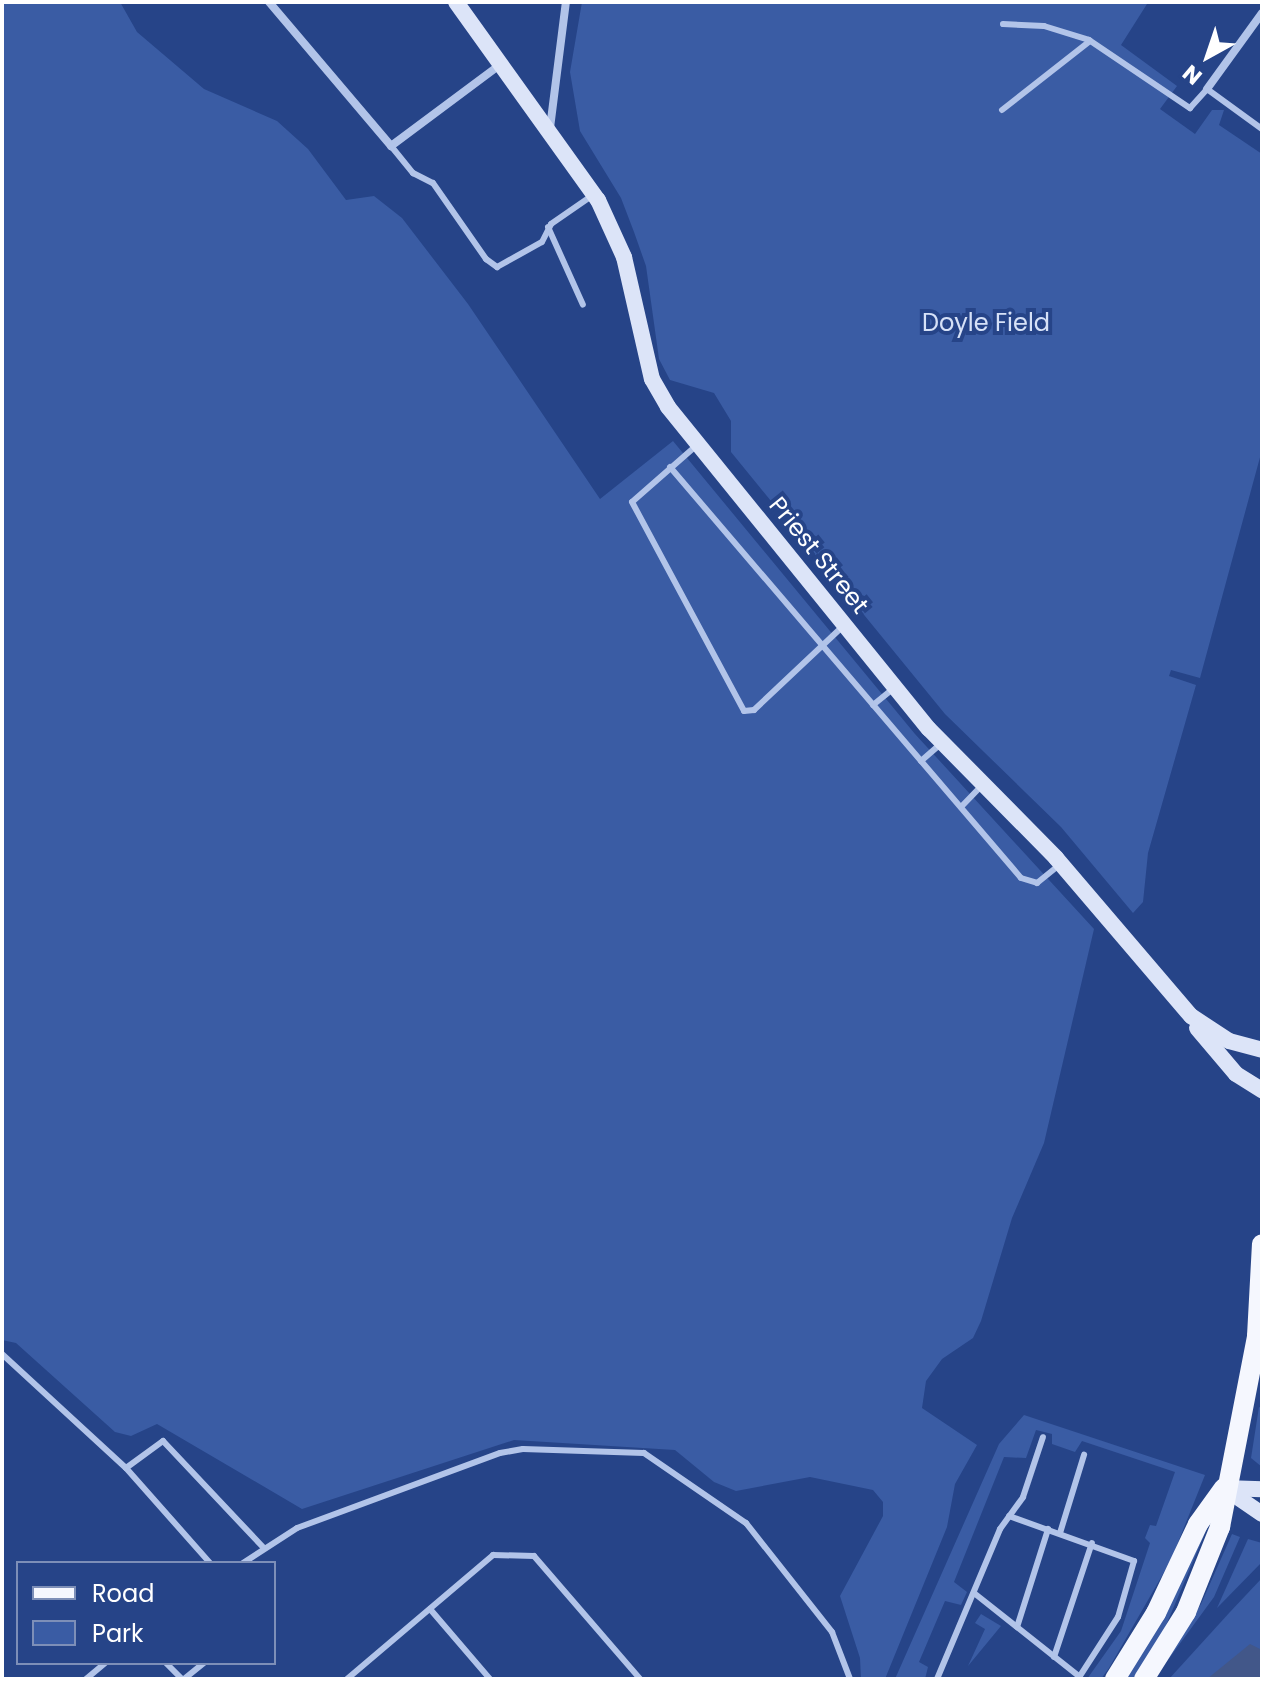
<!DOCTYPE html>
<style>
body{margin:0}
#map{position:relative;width:1264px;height:1681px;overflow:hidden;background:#264488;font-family:Poppins,sans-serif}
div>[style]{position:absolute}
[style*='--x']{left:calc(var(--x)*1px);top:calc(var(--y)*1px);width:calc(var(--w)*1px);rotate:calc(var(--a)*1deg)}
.green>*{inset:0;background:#3a5ca4}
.water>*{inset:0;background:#425789}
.lane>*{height:6px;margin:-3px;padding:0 3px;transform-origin:3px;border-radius:3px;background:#b2c4e9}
.street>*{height:8px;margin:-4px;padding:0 4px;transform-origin:4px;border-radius:4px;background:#b2c4e9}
.secondary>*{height:16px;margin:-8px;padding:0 8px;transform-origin:8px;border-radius:8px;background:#dce4f8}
.primary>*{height:20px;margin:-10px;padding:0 10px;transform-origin:10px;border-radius:10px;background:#f5f7fe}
span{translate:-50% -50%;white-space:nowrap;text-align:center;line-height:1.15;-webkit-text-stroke:8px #264488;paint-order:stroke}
.park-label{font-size:24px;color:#d6e1f7}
.street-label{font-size:24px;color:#fff}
.frame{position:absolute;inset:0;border:4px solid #fff;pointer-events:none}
.legend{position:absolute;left:16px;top:1561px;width:260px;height:104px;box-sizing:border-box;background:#264488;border:2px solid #7d8fb8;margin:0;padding:10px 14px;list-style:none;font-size:24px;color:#fff}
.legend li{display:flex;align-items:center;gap:16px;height:40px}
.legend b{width:40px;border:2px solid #7d8fb8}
.north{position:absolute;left:1168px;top:16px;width:80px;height:80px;-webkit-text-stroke:6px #264488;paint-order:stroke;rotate:220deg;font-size:22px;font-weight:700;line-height:32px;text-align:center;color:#fff}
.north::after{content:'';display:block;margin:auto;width:28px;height:36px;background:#fff;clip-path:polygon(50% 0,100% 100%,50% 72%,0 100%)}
</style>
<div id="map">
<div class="green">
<div style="clip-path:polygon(2px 2px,120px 2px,137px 32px,204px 89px,277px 121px,308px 149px,346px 200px,374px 196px,402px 218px,468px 304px,600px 499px,673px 441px,915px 734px,1094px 929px,1044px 1143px,1012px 1218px,981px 1321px,973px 1338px,942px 1359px,926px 1381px,922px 1408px,977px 1445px,955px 1484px,947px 1527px,885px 1679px,861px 1679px,860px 1658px,840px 1596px,883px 1516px,883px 1502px,873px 1490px,810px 1477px,736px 1491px,714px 1482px,675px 1450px,514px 1440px,302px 1509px,157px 1424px,131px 1436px,115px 1432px,16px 1343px,2px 1340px)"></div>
<div style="clip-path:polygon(582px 2px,1140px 2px,1147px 4px,1121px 45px,1177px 86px,1160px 109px,1195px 134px,1212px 110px,1224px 110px,1219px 125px,1262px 154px,1262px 450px,1200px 678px,1171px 670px,1169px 676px,1196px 685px,1148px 853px,1143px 902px,1133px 913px,1061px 827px,945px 714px,731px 452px,731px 421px,714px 393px,670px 380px,659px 359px,646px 266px,634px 232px,621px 198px,580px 131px,570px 72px)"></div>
<div style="clip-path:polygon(1259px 1407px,1261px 1408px,1262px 1467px,1251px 1458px)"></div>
<div style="clip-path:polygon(1024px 1415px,1205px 1475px,1171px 1560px,1109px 1668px,1101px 1679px,1087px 1679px,1121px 1631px,1150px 1543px,1145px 1538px,1150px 1525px,1156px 1526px,1175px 1472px,1082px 1441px,1075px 1452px,1052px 1444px,1052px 1434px,1036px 1430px,1026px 1458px,1004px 1457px,954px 1582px,967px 1592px,961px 1605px,945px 1601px,919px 1662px,928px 1667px,925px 1679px,895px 1679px,999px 1444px)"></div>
<div style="clip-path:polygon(1206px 1531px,1164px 1630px,1133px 1679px,1124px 1679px,1171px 1602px)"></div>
<div style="clip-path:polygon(1232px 1534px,1240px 1537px,1214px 1597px,1165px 1664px,1201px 1604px)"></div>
<div style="clip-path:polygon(1248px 1539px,1262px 1543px,1262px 1562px,1217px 1608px)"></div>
<div style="clip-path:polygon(1262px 1578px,1262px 1679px,1169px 1679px,1230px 1612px)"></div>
<div style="clip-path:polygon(981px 1614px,1001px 1626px,968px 1666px,985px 1629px,975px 1623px)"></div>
</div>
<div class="water">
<div style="clip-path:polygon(1250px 1644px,1262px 1650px,1262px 1679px,1207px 1679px)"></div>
</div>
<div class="lane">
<div style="--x:1003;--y:24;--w:41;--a:2.8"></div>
<div style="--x:1044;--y:26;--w:47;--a:17.3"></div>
<div style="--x:1089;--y:40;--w:122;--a:34"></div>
<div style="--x:1190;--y:108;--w:25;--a:-48"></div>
<div style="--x:1207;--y:89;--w:68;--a:36"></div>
<div style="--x:1002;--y:110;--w:112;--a:-38.1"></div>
<div style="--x:391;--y:146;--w:35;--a:51"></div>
<div style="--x:413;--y:173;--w:22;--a:27"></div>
<div style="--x:433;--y:183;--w:93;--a:55.1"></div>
<div style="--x:486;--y:259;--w:14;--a:36"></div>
<div style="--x:497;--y:267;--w:51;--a:-29.1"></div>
<div style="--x:542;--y:242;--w:20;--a:-63"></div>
<div style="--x:551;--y:224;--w:51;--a:-34.6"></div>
<div style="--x:548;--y:227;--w:85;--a:65.8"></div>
<div style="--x:697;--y:445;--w:86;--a:138.8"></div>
<div style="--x:632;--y:502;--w:237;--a:61.8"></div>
<div style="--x:744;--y:711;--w:10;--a:-6"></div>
<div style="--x:754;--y:710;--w:121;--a:-43.3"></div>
<div style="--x:670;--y:467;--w:540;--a:49.5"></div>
<div style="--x:1021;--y:878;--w:17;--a:17"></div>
<div style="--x:1037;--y:883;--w:27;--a:-39"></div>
<div style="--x:873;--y:705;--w:28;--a:-39"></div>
<div style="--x:921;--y:761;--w:28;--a:-41"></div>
<div style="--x:961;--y:807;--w:32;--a:-46"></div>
<div style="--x:2;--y:1354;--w:168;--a:42.6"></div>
<div style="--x:126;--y:1468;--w:127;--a:48.5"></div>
<div style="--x:126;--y:1468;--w:46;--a:-36.1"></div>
<div style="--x:163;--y:1441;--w:146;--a:46.7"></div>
<div style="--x:1009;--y:1516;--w:133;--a:19.8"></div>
<div style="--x:1134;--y:1561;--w:58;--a:105.9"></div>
<div style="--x:1118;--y:1617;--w:74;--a:122.8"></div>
<div style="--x:1060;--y:1533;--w:82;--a:-72.9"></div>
<div style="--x:243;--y:1563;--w:64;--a:-32.9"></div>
<div style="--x:297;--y:1528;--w:216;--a:-20.3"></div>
<div style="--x:500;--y:1453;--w:23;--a:-10"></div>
<div style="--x:523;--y:1449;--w:121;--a:1.9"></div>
<div style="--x:644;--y:1453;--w:124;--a:34.5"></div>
<div style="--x:746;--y:1523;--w:139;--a:51.7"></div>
<div style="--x:832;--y:1632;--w:50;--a:69"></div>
<div style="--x:974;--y:1593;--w:135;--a:38.4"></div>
<div style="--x:430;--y:1609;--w:92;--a:49.4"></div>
<div style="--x:1017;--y:1627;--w:103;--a:-72.4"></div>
<div style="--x:1054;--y:1657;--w:120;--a:-71.6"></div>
<div style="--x:166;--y:1663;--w:23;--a:45"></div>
<div style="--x:86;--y:1679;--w:25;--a:-40"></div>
<div style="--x:184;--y:1679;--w:26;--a:-39"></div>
<div style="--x:347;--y:1679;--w:192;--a:-40.3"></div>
<div style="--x:493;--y:1555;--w:41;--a:1.4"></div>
<div style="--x:534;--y:1556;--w:162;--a:49.2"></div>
<div style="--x:937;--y:1679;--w:163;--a:-67.2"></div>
<div style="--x:1000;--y:1529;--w:39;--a:-54"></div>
<div style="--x:1023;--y:1497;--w:63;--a:-71.6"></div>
</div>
<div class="street">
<div style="--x:269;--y:2;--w:189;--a:49.7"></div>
<div style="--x:391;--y:146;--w:137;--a:-36.7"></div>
<div style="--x:1207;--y:89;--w:94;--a:-54.1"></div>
<div style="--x:550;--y:128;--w:127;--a:-82.8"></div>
</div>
<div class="secondary">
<div style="--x:456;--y:2;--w:244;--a:54.4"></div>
<div style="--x:598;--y:200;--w:63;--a:65.5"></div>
<div style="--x:624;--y:257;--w:125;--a:77.1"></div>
<div style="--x:652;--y:379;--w:32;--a:60"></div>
<div style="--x:668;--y:407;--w:414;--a:51"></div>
<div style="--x:929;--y:729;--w:181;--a:45.4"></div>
<div style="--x:1056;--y:858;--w:208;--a:49.5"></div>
<div style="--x:1191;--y:1016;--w:45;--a:33.3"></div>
<div style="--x:1229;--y:1041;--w:34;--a:15"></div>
<div style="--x:1197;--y:1028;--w:60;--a:49.7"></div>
<div style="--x:1236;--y:1074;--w:31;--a:32"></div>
<div style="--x:1224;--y:1488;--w:46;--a:34.4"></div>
<div style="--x:1224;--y:1488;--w:38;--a:2"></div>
</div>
<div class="primary">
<div style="--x:1115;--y:1679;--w:78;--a:-58.2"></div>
<div style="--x:1156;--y:1613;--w:98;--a:-64.7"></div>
<div style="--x:1198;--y:1524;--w:44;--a:-54.2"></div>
<div style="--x:1144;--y:1679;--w:79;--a:-57.9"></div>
<div style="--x:1186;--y:1612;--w:92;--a:-68.2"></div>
<div style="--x:1220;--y:1527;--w:195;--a:-79"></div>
<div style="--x:1257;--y:1336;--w:92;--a:-86.9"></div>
</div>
<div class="park-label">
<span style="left:986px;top:323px">Doyle Field</span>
</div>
<div class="street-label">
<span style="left:819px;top:555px;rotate:51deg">Priest Street</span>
</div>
<div class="frame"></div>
<ul class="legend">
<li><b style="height:10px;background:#f5f7fe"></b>Road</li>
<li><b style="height:22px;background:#3a5ca4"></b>Park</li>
</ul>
<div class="north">N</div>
</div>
